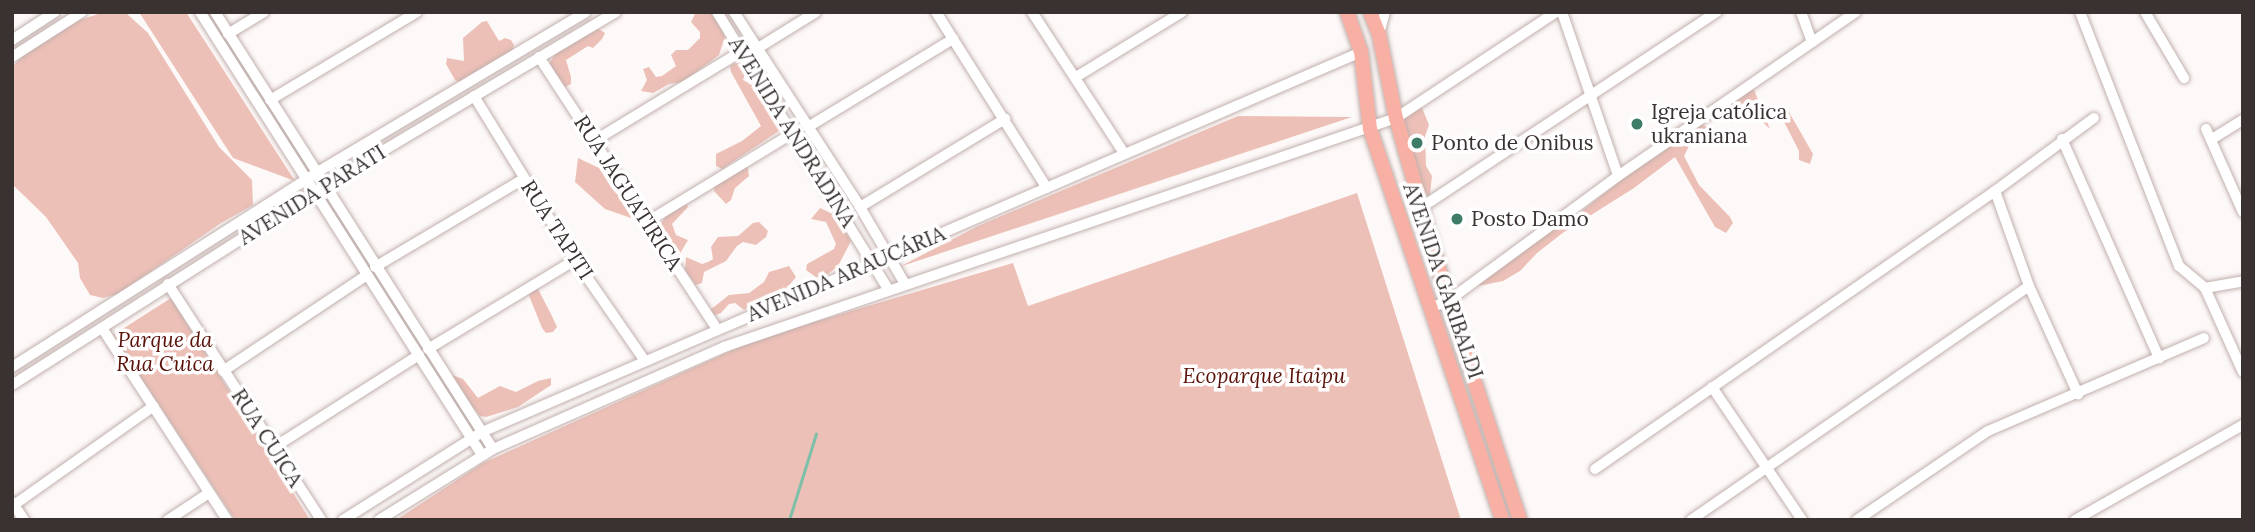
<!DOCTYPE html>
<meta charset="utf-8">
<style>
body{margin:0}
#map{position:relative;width:2255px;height:532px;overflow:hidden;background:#fdf9f8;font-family:Lora,serif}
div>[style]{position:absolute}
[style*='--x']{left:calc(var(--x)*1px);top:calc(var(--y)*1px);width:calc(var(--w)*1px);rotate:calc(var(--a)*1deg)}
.green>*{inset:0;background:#edc0b7}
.stream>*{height:2.5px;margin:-1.25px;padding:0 1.25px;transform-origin:1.25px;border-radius:1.25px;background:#7ebfa8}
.roads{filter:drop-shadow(0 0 2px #c1b0ad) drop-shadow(0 0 2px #c1b0ad)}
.minor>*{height:10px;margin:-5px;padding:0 5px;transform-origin:5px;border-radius:5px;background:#fff}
.major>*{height:14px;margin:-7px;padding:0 7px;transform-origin:7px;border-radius:7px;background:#f9b0a4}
.dots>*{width:19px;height:19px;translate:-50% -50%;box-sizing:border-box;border:4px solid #fff;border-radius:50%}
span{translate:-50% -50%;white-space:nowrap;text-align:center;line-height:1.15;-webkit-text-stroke:7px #fff;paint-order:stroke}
.poi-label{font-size:21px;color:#393231}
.left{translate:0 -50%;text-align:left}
.street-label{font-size:21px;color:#393231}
.park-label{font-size:21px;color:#5a1209;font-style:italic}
.frame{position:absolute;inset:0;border:14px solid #393231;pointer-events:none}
</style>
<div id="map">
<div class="green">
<div style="clip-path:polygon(104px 12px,126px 13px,148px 33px,219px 147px,252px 180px,253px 205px,221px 223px,118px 294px,103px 298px,90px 295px,80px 278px,78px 263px,46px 217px,12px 184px,12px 67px,26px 53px,80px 20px)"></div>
<div style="clip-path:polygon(139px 12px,186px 12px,295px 181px,233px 158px)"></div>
<div style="clip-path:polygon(696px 12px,710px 12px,718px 23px,725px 37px,719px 55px,683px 82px,669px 84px,653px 93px,641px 91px,647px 80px,643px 69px,649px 67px,656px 77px,662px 76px,676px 66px,671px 55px,676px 50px,688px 50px,700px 38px,700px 32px,691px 22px)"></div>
<div style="clip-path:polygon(487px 21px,499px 41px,505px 38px,511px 40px,514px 45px,512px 52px,461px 83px,455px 80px,446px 64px,447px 58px,464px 61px,463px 38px,482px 22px)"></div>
<div style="clip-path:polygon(595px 27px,605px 33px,602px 39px,593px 48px,588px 46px,566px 60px,571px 77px,571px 84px,565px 87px,560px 84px,549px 64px,555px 54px)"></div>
<div style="clip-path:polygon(743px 59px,747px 68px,743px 80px,759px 89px,782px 129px,722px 169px,716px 166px,716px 154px,742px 141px,761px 126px,731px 72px,730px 66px)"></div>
<div style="clip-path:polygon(1748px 90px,1754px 90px,1770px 129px,1742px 103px,1732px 123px,1722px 117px,1720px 112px)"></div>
<div style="clip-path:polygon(1421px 105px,1429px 125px,1425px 136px,1426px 166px,1432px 176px,1430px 195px,1424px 194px,1401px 118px)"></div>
<div style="clip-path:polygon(1780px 106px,1789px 112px,1813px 154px,1810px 164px,1799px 160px,1799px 151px,1779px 112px)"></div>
<div style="clip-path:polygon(1238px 116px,1352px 117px,899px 267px,978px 226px)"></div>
<div style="clip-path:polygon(1702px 125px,1708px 127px,1708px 133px,1689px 146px,1684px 156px,1699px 185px,1730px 217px,1733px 223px,1726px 233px,1715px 227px,1675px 157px,1634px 188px,1564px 232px,1537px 253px,1520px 271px,1503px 281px,1478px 286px,1483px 277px,1560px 222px,1577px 215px,1654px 154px)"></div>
<div style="clip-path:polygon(578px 158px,599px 168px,612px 189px,630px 208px,631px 218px,605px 209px,575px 182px)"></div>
<div style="clip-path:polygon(747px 164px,749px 176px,735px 188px,731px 200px,726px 204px,714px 191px,715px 185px)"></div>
<div style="clip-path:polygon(1357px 193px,1461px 520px,396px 520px,483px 463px,757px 339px,1013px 263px,1028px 306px)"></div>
<div style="clip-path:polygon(686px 202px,688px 207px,672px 224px,676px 235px,688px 240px,678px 257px,669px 249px,661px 224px,667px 214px)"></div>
<div style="clip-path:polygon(820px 208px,835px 215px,851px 241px,838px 266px,828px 274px,816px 277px,806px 270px,807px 264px,834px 249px,836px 244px,826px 222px,811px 219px)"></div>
<div style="clip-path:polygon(759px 222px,768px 231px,766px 237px,756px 245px,743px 242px,737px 246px,726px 261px,704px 272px,702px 283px,696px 285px,685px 270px,686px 257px,702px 264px,708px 262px,713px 259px,711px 247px,718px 237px,738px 236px,753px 223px)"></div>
<div style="clip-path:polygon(789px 266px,796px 277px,787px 288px,766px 295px,744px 310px,735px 303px,729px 304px,721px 313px,715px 315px,710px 310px,729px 295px,749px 293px,764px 282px,769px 272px)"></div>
<div style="clip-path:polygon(532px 289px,538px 289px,551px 314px,557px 327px,553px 332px,546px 333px,542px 328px,530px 298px,528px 292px)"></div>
<div style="clip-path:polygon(171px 298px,310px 520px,235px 520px,113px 335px)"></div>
<div style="clip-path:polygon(452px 375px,463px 379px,478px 398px,500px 386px,516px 392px,538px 381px,551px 378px,551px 385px,518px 407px,486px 417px,480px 416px,472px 406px)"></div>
</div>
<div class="stream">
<div style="--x:789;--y:520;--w:90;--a:-72.6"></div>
</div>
<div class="roads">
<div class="minor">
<div style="--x:200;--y:12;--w:525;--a:57.52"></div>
<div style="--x:215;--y:12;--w:518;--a:57.54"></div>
<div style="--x:717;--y:12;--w:326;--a:58.3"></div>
<div style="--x:734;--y:12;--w:232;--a:57.1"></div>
<div style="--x:860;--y:207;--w:89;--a:59.7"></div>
<div style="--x:936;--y:12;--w:208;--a:57.8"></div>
<div style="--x:1032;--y:12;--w:168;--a:56.9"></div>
<div style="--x:1562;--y:12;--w:173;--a:71.1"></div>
<div style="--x:1801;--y:12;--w:32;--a:70"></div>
<div style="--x:2080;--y:12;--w:273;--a:68.7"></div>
<div style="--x:2179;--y:266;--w:34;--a:40"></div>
<div style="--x:2205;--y:288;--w:92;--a:65.7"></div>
<div style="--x:2145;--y:12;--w:77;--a:59.4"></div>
<div style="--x:228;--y:34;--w:42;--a:-31.4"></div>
<div style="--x:1379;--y:34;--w:23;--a:-75"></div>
<div style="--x:12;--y:40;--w:51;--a:-33.1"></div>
<div style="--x:758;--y:48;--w:68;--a:-31.8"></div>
<div style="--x:12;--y:57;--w:83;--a:-32.7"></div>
<div style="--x:539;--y:57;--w:325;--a:56.8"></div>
<div style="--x:1076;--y:77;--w:124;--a:-31.5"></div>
<div style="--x:474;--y:96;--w:193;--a:58.4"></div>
<div style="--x:575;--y:260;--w:123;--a:55.3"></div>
<div style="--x:270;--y:100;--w:171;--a:-30.9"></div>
<div style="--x:808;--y:127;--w:170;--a:-31.3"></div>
<div style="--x:2206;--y:129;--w:91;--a:66"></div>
<div style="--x:2062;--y:139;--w:240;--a:66.1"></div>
<div style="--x:2212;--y:139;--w:36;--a:-32"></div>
<div style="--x:594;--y:141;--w:173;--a:-31.3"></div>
<div style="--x:1995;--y:191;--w:101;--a:70.3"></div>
<div style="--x:2029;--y:286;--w:119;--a:65.6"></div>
<div style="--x:860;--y:207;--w:170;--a:-31.3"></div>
<div style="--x:1422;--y:207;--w:354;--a:-33.5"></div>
<div style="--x:647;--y:222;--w:171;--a:-31.4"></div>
<div style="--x:375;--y:267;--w:172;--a:-30.7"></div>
<div style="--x:168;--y:284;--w:281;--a:57"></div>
<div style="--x:2205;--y:288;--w:39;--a:-10"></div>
<div style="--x:1430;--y:308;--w:19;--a:-21"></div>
<div style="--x:1448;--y:301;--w:211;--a:-36.3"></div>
<div style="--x:1618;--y:176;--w:289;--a:-34.6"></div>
<div style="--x:102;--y:328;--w:229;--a:56.9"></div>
<div style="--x:428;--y:349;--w:172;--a:-31.2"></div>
<div style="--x:12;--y:367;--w:361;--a:-32.5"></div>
<div style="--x:316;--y:173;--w:314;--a:-30.8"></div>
<div style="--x:223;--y:371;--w:173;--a:-33.7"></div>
<div style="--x:12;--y:385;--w:370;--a:-32.5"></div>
<div style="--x:324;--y:186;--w:340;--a:-30.8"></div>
<div style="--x:1712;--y:387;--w:161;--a:55.9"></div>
<div style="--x:273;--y:448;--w:173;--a:-32.5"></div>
<div style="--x:1595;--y:469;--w:487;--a:-34.8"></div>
<div style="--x:1995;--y:191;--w:123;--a:-36.4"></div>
<div style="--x:12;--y:502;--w:22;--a:56"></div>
<div style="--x:14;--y:505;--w:171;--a:-35.3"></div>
<div style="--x:168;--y:520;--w:49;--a:-33.4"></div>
<div style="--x:343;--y:520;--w:165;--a:-32.3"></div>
<div style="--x:482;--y:432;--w:958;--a:-23.38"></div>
<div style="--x:379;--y:520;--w:134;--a:-31.9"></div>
<div style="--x:493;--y:449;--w:253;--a:-23.8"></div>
<div style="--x:724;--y:347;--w:710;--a:-18.82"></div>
<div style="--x:1396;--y:118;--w:192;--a:-33.5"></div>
<div style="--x:1691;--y:520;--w:411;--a:-34.7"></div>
<div style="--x:1857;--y:520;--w:158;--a:-34.2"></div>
<div style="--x:1988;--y:431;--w:235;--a:-23.3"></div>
<div style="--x:2075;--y:520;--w:193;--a:-29.5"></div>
</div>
<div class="major">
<div style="--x:1347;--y:12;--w:42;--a:70.7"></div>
<div style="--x:1361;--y:52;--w:78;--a:83.3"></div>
<div style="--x:1370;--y:129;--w:413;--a:71.3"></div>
<div style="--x:1370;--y:12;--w:24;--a:68"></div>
<div style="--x:1379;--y:34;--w:86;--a:78.6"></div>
<div style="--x:1396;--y:118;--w:190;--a:74.1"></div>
<div style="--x:1448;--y:301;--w:231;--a:71.8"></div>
</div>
</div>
<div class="dots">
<div style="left:1637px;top:124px;background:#3f7c68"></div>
<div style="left:1417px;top:143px;background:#3f7c68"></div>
<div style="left:1457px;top:219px;background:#3f7c68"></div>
</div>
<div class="poi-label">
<span class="left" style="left:1651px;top:124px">Igreja católica<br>ukraniana</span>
<span class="left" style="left:1431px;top:143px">Ponto de Onibus</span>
<span class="left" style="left:1471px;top:219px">Posto Damo</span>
</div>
<div class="street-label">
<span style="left:792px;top:132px;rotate:58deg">AVENIDA ANDRADINA</span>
<span style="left:628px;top:193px;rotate:57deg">RUA JAGUATIRICA</span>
<span style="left:312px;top:195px;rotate:-32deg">AVENIDA PARATI</span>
<span style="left:557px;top:230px;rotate:57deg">RUA TAPITI</span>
<span style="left:846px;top:274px;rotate:-23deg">AVENIDA ARAUCÁRIA</span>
<span style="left:1443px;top:281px;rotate:71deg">AVENIDA GARIBALDI</span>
<span style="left:267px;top:438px;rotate:57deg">RUA CUICA</span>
</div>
<div class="park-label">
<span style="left:165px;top:352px">Parque da<br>Rua Cuica</span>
<span style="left:1264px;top:376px">Ecoparque Itaipu</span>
</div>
<div class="frame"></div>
</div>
